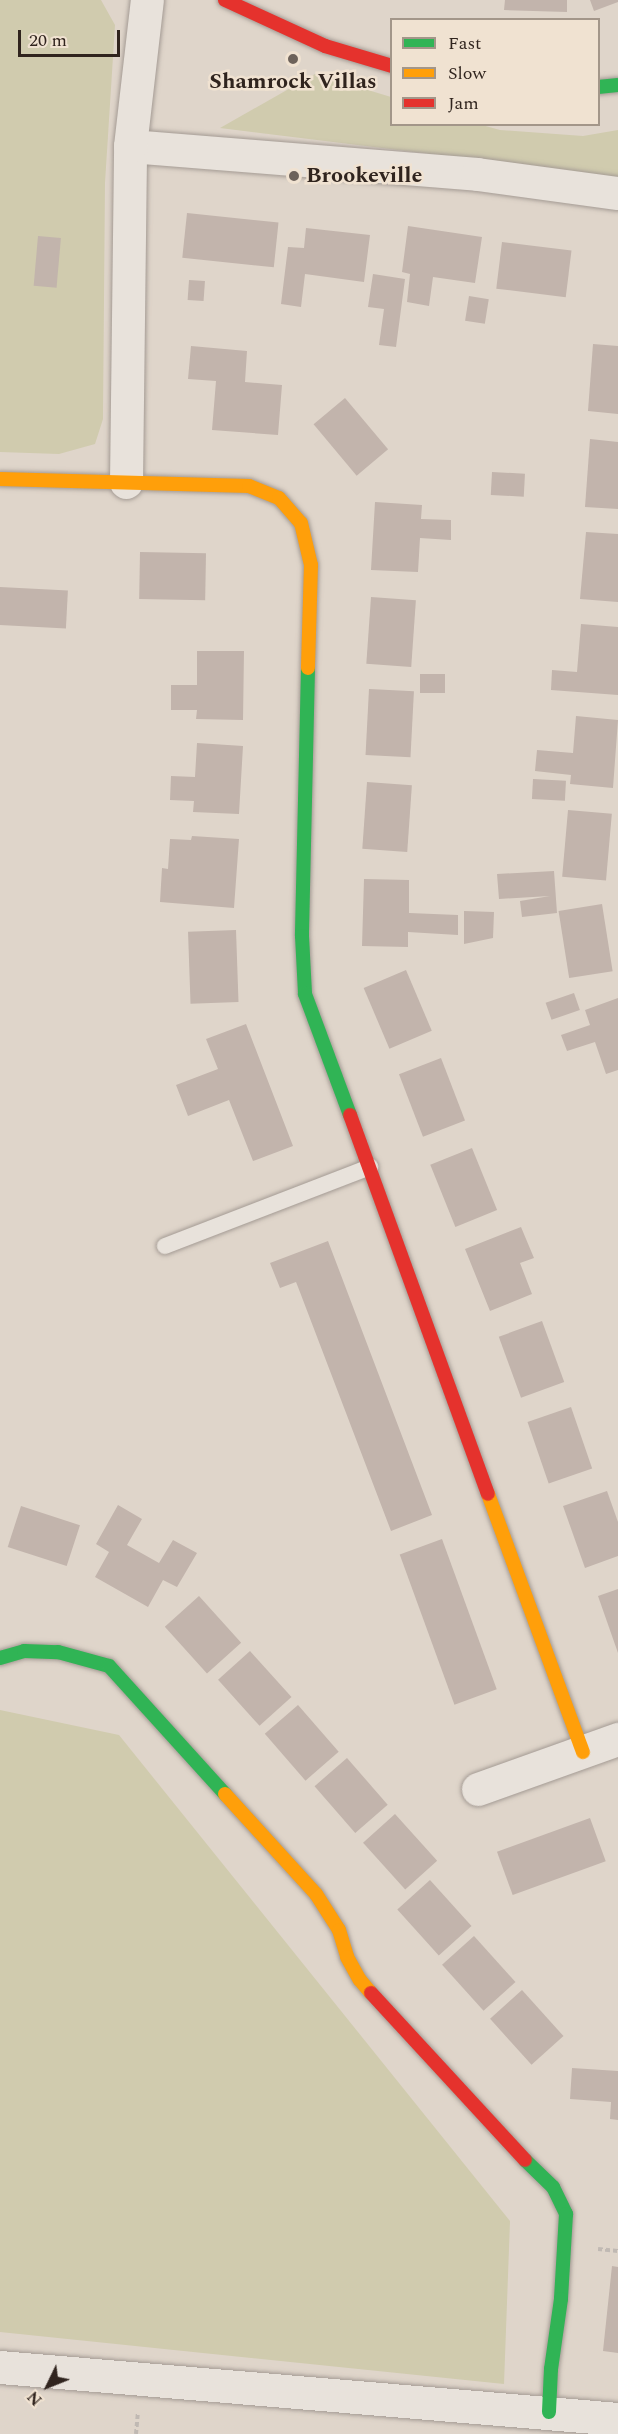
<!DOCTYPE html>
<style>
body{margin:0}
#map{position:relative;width:618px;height:2434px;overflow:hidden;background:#dfd5ca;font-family:Spectral,serif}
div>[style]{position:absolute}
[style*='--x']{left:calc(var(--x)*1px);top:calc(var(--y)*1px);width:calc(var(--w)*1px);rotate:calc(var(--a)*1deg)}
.green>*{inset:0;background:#d0cbae}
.building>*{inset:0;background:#c2b4ac;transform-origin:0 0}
.path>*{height:4px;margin-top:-2px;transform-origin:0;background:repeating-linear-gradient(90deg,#c0b9b3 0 4.5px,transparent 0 7.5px)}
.roads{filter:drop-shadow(0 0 2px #a49b94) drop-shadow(0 0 2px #a49b94)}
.lane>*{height:16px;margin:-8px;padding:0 8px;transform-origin:8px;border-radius:8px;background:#e8e2db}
.street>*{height:33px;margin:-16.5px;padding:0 16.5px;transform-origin:16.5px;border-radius:16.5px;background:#e8e2db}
.fast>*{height:14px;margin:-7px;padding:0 7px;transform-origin:7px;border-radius:7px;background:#30b455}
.slow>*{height:14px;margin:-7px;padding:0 7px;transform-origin:7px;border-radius:7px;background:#ff9f0a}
.jam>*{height:14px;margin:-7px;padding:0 7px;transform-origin:7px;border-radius:7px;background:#e5322d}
.dots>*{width:16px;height:16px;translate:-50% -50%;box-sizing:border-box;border:3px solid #f0e2d1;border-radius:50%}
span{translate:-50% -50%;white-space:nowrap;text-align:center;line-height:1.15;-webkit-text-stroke:5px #f0e2d1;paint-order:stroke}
.poi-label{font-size:22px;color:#30241e;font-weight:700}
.left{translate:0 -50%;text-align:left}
.legend{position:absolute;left:390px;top:18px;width:210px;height:108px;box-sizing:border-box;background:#f0e2d1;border:2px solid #a39689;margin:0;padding:8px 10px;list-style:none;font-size:18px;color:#30241e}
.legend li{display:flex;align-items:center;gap:12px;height:30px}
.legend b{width:30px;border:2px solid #a39689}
.north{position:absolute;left:18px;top:2356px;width:60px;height:60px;-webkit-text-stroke:4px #f0e2d1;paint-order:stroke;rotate:227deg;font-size:16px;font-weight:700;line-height:24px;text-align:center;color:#30241e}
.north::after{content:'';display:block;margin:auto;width:21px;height:27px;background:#30241e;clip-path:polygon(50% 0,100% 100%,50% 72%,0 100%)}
.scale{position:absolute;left:18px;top:30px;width:102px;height:27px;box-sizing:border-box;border:3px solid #30241e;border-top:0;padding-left:8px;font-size:18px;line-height:21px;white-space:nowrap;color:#30241e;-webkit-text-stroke:4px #f0e2d1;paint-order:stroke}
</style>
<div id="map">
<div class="green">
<div style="clip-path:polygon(0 0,101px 0,115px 25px,105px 183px,103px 419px,95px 444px,59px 454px,0 452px)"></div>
<div style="clip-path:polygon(315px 74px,391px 97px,392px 124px,482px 125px,500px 130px,583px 136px,618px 130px,618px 177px,220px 128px)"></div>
<div style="clip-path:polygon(0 1710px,119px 1735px,510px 2221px,504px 2384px,0 2332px)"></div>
</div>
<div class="building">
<div style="clip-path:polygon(505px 0,567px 0,567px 12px,504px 10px)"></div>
<div style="clip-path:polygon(590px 0,618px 0,618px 2px,594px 11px)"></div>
<div style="left:187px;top:213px;width:92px;height:45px;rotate:6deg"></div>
<div style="clip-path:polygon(408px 226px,482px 237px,475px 283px,433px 277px,429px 306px,407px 302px,410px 274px,402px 272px)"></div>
<div style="clip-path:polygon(306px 228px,370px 235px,364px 282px,305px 274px,301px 307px,281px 304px,288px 247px,304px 248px)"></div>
<div style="left:38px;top:236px;width:23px;height:50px;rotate:5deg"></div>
<div style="left:502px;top:242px;width:70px;height:47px;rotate:7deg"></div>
<div style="clip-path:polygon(373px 274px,405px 279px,396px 347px,379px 345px,384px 309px,368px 307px)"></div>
<div style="left:189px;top:280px;width:16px;height:20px;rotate:4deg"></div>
<div style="left:469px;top:296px;width:20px;height:25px;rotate:9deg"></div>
<div style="clip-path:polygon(593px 344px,618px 346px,618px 414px,588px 411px)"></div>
<div style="clip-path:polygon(191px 346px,247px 351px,245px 382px,282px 385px,278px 435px,212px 430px,216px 381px,188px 379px)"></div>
<div style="left:345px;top:398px;width:67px;height:41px;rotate:50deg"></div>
<div style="clip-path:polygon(590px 439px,618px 442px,618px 509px,585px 507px)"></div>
<div style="left:492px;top:472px;width:33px;height:23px;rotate:3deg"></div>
<div style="clip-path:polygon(375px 502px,422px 505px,421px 519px,451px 520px,451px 540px,420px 538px,418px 572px,371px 570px)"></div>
<div style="clip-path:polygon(586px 532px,618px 534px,618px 602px,580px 599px)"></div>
<div style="left:140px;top:552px;width:66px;height:47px;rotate:1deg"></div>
<div style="left:0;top:587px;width:68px;height:38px;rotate:3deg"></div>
<div style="left:371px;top:597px;width:45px;height:67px;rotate:4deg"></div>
<div style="clip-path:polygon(581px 624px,618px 627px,618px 695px,551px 690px,552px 670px,577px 672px)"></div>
<div style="clip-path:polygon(197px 651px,244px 651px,243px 720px,196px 719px,197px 710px,171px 710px,171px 685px,197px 685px)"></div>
<div style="left:420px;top:674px;width:25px;height:19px"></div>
<div style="left:369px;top:689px;width:45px;height:66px;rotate:3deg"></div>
<div style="clip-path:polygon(576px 716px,618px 720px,613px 788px,570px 784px,571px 775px,535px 771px,537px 750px,573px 753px)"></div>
<div style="clip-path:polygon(197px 743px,243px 746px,239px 814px,193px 812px,194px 801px,170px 800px,171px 776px,195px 777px)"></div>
<div style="left:533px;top:779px;width:33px;height:20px;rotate:3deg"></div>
<div style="left:367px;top:782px;width:45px;height:67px;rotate:4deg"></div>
<div style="left:568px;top:810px;width:44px;height:67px;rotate:5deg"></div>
<div style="clip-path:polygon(192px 836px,239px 839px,234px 908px,160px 902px,162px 868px,168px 869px,170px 839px,191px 840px)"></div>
<div style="clip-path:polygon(554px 871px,557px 913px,522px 917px,520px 901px,550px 896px,499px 899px,497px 874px)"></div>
<div style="clip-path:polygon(364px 879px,409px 880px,409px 913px,458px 915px,458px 935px,408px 932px,408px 947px,362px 946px)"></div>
<div style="left:602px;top:904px;width:68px;height:44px;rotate:81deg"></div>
<div style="clip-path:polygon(464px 911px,494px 912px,493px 938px,464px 944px)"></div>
<div style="left:236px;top:930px;width:72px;height:48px;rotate:88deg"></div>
<div style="left:406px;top:970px;width:66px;height:46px;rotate:67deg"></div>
<div style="left:574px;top:993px;width:18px;height:30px;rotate:71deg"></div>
<div style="clip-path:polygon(618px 998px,618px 1070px,606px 1074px,595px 1042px,567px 1051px,561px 1035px,590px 1025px,585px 1010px)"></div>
<div style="clip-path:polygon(246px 1024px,293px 1146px,253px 1161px,229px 1100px,188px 1116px,176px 1085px,218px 1069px,206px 1039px)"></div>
<div style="left:441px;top:1058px;width:67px;height:45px;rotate:69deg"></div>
<div style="left:472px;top:1148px;width:67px;height:45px;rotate:68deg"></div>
<div style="clip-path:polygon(521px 1227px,534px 1258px,520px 1263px,532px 1294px,490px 1311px,465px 1249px)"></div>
<div style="clip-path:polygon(328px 1241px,432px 1515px,391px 1531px,298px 1287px,296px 1282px,280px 1288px,270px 1263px)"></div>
<div style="left:542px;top:1321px;width:65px;height:46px;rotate:70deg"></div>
<div style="left:571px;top:1407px;width:65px;height:46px;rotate:71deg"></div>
<div style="clip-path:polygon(607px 1491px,618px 1522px,618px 1556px,585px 1568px,563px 1506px)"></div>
<div style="clip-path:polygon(118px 1505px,142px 1519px,127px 1545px,159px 1563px,173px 1540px,197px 1553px,177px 1587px,163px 1580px,148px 1607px,95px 1577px,109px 1552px,96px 1544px)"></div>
<div style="left:21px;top:1506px;width:62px;height:43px;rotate:18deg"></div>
<div style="left:442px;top:1539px;width:160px;height:45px;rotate:70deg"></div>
<div style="clip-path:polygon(618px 1589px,618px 1653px,598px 1596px)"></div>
<div style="left:199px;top:1596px;width:63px;height:46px;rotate:48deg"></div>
<div style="left:250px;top:1651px;width:62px;height:43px;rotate:48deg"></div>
<div style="left:298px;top:1705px;width:62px;height:44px;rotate:49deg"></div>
<div style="left:347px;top:1758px;width:62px;height:43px;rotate:49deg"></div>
<div style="left:395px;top:1814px;width:63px;height:43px;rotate:48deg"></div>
<div style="left:590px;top:1818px;width:46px;height:99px;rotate:70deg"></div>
<div style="left:430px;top:1880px;width:62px;height:44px;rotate:48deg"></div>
<div style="left:474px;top:1936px;width:62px;height:43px;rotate:48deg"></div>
<div style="left:522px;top:1990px;width:62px;height:43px;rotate:48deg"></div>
<div style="clip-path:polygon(572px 2068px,618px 2071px,618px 2120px,610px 2119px,611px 2102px,570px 2099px)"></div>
<div style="clip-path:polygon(612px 2266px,618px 2267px,618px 2353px,603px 2351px)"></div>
</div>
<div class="path">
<div style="--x:598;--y:2249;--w:20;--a:6"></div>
<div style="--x:136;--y:2434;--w:22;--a:-85"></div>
</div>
<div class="roads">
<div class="lane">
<div style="--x:165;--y:1246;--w:220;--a:-21.1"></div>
</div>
<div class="street">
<div style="--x:130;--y:146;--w:348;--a:4.6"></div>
<div style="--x:477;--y:174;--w:142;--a:7.7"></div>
<div style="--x:126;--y:482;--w:336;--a:-89.3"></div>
<div style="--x:130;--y:146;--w:147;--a:-83.4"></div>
<div style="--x:478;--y:1789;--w:149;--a:-19.7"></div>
<div style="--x:0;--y:2367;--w:620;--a:4.81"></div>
</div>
<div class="fast">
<div style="--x:598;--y:87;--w:20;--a:-6"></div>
<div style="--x:308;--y:668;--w:268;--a:91.3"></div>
<div style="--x:302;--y:936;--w:58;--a:87"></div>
<div style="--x:305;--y:994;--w:129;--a:69.6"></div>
<div style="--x:0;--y:1658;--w:25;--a:-16"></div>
<div style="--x:24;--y:1651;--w:34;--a:2"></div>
<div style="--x:58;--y:1652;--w:53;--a:15.4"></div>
<div style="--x:109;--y:1666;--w:173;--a:47.8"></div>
<div style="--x:525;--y:2160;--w:39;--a:44"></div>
<div style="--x:553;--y:2187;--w:30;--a:64"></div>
<div style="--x:566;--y:2214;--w:85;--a:93.4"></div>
<div style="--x:561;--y:2299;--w:71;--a:98.1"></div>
<div style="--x:551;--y:2369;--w:43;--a:92.7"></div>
</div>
<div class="slow">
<div style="--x:0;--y:479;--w:249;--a:1.6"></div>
<div style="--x:249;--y:486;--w:32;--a:22"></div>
<div style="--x:279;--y:498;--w:33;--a:49"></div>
<div style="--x:301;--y:523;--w:43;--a:76.6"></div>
<div style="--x:311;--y:565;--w:103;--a:91.7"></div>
<div style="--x:488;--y:1494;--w:275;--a:69.8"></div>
<div style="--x:225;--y:1794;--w:135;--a:47.7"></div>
<div style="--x:316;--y:1894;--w:43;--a:57.4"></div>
<div style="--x:339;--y:1930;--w:28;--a:73"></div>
<div style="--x:347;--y:1957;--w:26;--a:61"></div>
<div style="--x:360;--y:1980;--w:17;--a:50"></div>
</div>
<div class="jam">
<div style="--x:225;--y:0;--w:110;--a:24.7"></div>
<div style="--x:325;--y:46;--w:70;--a:16.6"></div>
<div style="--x:350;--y:1115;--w:403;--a:70"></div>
<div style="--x:371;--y:1993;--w:227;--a:47.3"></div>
</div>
</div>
<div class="dots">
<div style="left:293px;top:59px;background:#6d625a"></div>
<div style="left:294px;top:176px;background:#6d625a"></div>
</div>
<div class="poi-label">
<span style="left:293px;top:82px">Shamrock Villas</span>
<span class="left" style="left:306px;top:176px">Brookeville</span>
</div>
<ul class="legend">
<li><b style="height:8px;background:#30b455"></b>Fast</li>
<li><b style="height:8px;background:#ff9f0a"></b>Slow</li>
<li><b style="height:8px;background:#e5322d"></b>Jam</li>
</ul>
<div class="north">N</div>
<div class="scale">20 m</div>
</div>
